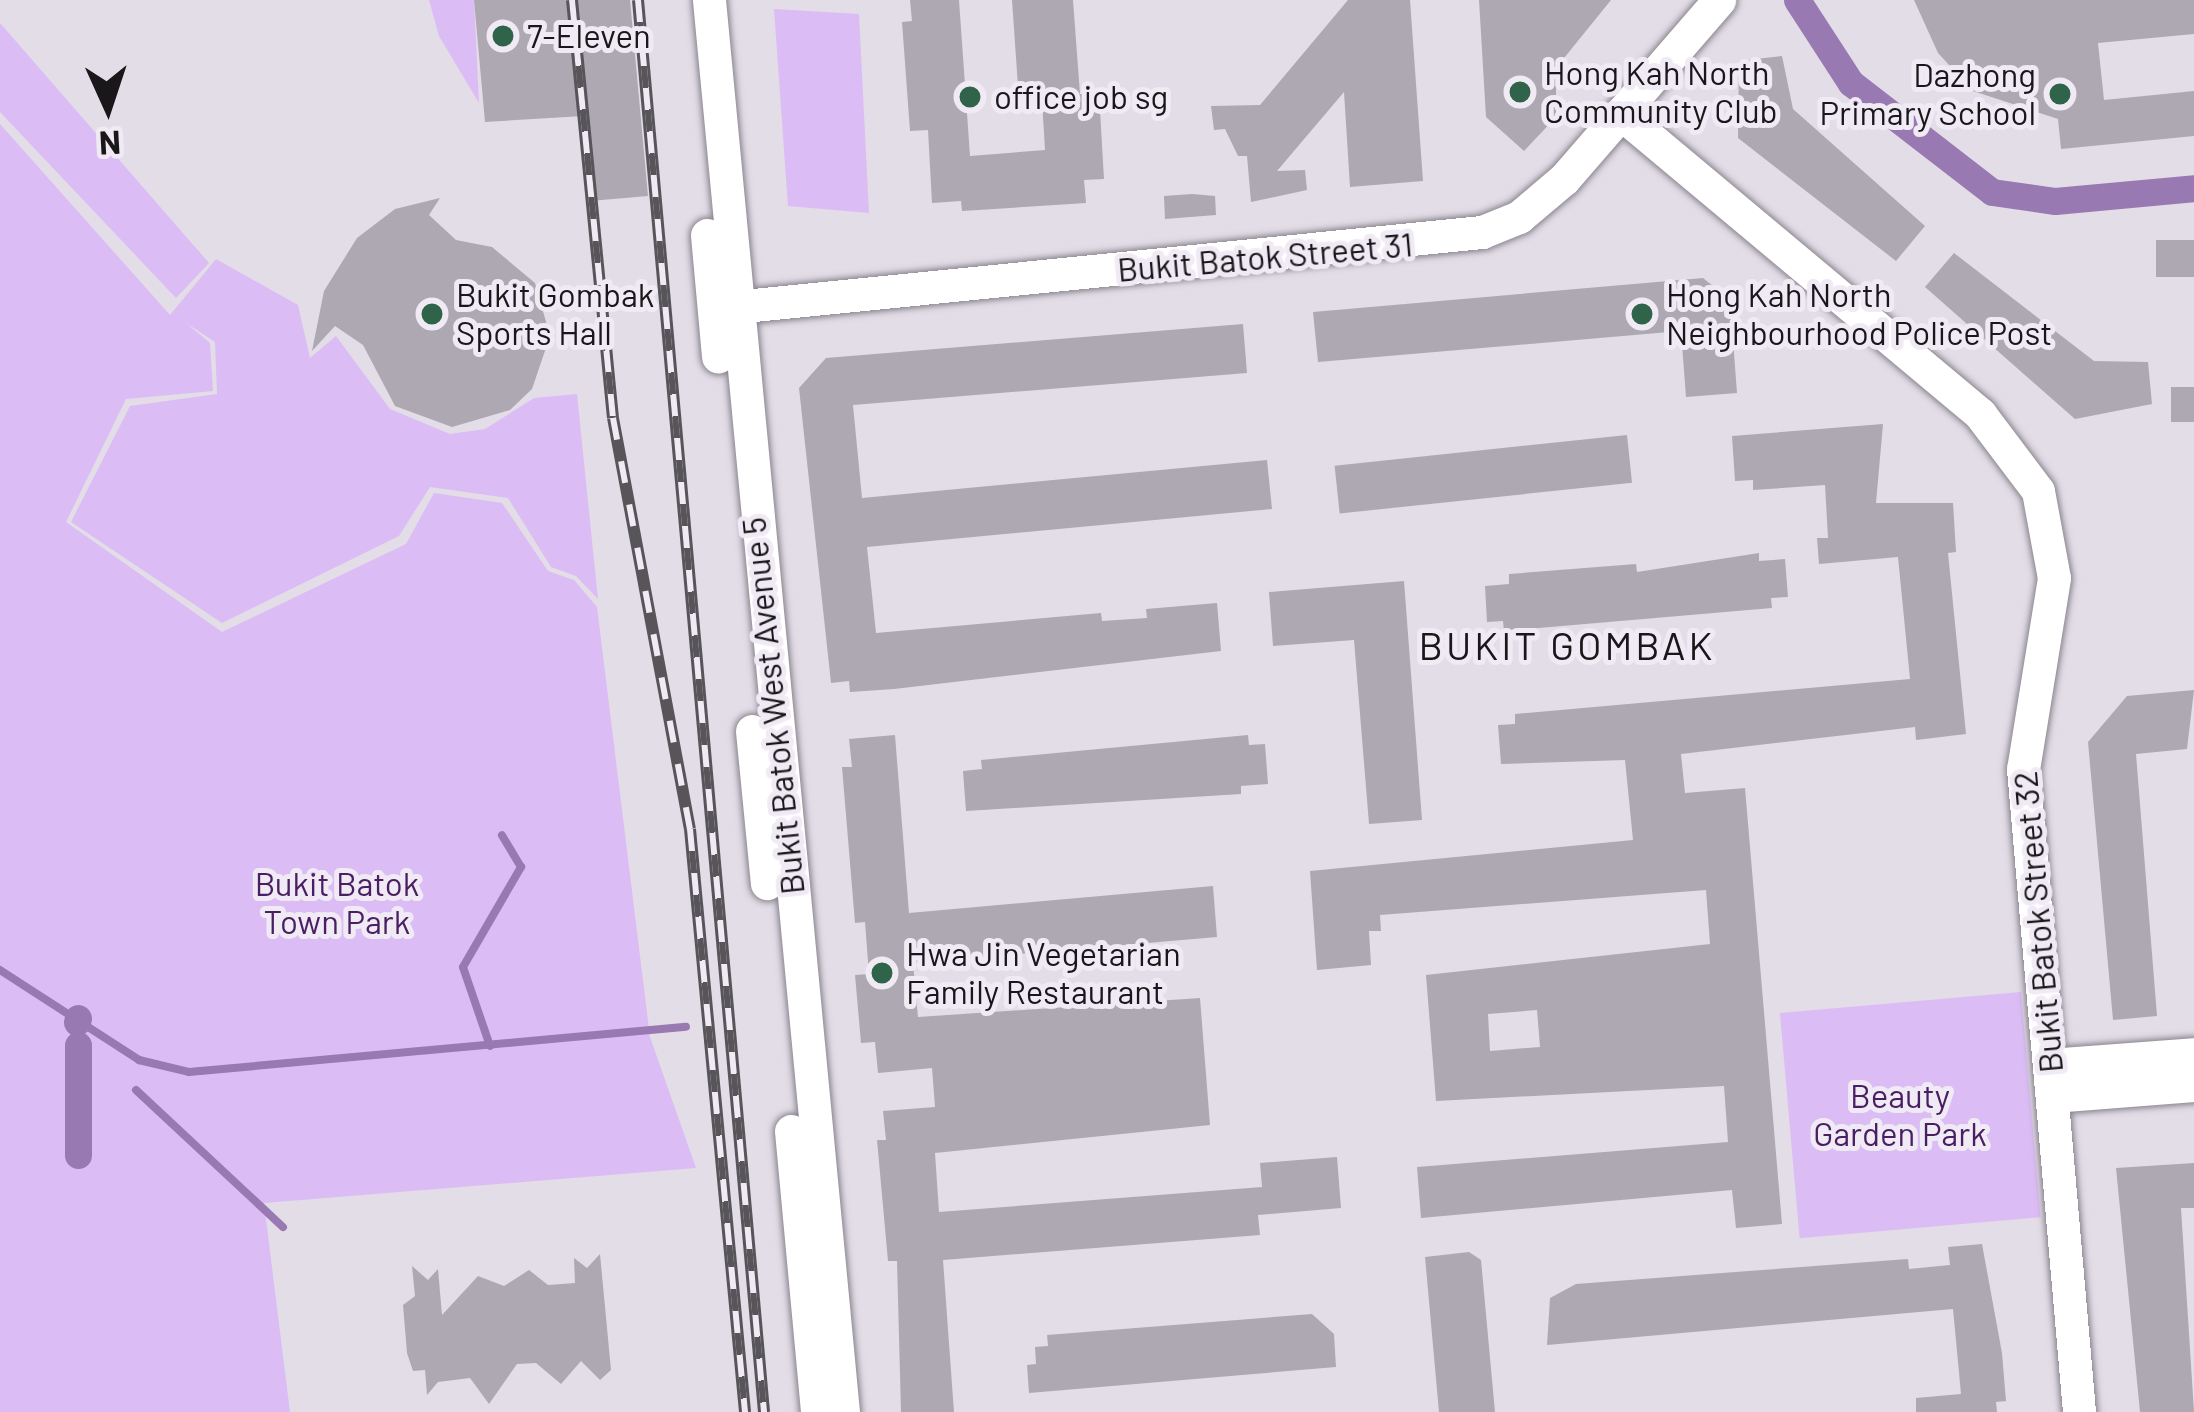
<!DOCTYPE html>
<style>
body{margin:0}
#map{position:relative;width:2194px;height:1412px;overflow:hidden;background:#e2dde7;font-family:Barlow,sans-serif}
div>[style]{position:absolute}
[style*='--x']{left:calc(var(--x)*1px);top:calc(var(--y)*1px);width:calc(var(--w)*1px);rotate:calc(var(--a)*1deg)}
.green>*{inset:0;background:#dcbcf5;transform-origin:0 0}
.stream>*{height:8px;margin:-4px;padding:0 4px;transform-origin:4px;border-radius:4px;background:#9979b1}
.canal>*{height:27px;margin:-13.5px;padding:0 13.5px;transform-origin:13.5px;border-radius:13.5px;background:#9979b1}
.building>*{inset:0;background:#aea8b2;transform-origin:0 0}
.roads{filter:drop-shadow(0 0 3px #8a858f) drop-shadow(0 0 3px #8a858f)}
.minor>*{height:33px;margin:-16.5px;padding:0 16.5px;transform-origin:16.5px;border-radius:16.5px;background:#fff}
.rail>*{height:12px;margin-top:-6px;transform-origin:0;background:repeating-linear-gradient(90deg,#f0eaf4 0 22px,#58555a 0 44px);box-sizing:border-box;border-block:3px solid #58555a}
.dots>*{width:33px;height:33px;translate:-50% -50%;box-sizing:border-box;border:6px solid #f0eaf4;border-radius:50%}
span{translate:-50% -50%;white-space:nowrap;text-align:center;line-height:1.15;-webkit-text-stroke:10px #f0eaf4;paint-order:stroke}
.poi-label{font-size:33px;color:#19171a}
.left{translate:0 -50%;text-align:left}
.right{translate:-100% -50%;text-align:right}
.street-label{font-size:33px;color:#19171a}
.park-label{font-size:33px;color:#491e63}
.quarter-label{font-size:39px;color:#19171a;letter-spacing:3px}
.north{position:absolute;left:48px;top:48px;width:120px;height:120px;-webkit-text-stroke:9px #f0eaf4;paint-order:stroke;rotate:177deg;font-size:33px;font-weight:700;line-height:48px;text-align:center;color:#19171a}
.north::after{content:'';display:block;margin:auto;width:42px;height:54px;background:#19171a;clip-path:polygon(50% 0,100% 100%,50% 72%,0 100%)}
</style>
<div id="map">
<div class="green">
<div style="clip-path:polygon(429px 0,474px 0,479px 103px,439px 36px)"></div>
<div style="clip-path:polygon(774px 9px,859px 14px,869px 213px,788px 206px)"></div>
<div style="clip-path:polygon(0 23px,209px 263px,176px 298px,0 112px)"></div>
<div style="clip-path:polygon(0 124px,170px 315px,216px 259px,298px 305px,310px 358px,336px 336px,390px 409px,450px 434px,485px 429px,534px 398px,577px 394px,598px 599px,576px 576px,551px 567px,508px 498px,430px 487px,399px 536px,222px 623px,71px 522px,130px 406px,217px 394px,215px 342px,186px 323px,210px 343px,213px 391px,126px 399px,66px 522px,222px 632px,406px 544px,434px 493px,502px 503px,548px 571px,574px 580px,597px 607px,650px 1037px,696px 1168px,264px 1203px,290px 1412px,0 1412px)"></div>
<div style="left:2021px;top:992px;width:226px;height:242px;rotate:85deg"></div>
</div>
<div class="stream">
<div style="--x:0;--y:970;--w:166;--a:32.9"></div>
<div style="--x:139;--y:1060;--w:51;--a:13.5"></div>
<div style="--x:189;--y:1072;--w:499;--a:-5.2"></div>
<div style="--x:490;--y:1046;--w:83;--a:-108.9"></div>
<div style="--x:463;--y:967;--w:116;--a:-59.9"></div>
<div style="--x:521;--y:867;--w:37;--a:-121"></div>
<div style="--x:136;--y:1090;--w:201;--a:43"></div>
</div>
<div class="canal">
<div style="--x:1797;--y:0;--w:99;--a:57"></div>
<div style="--x:1851;--y:83;--w:178;--a:37.7"></div>
<div style="--x:1992;--y:192;--w:64;--a:8.1"></div>
<div style="--x:2055;--y:201;--w:140;--a:-5.3"></div>
<div style="--x:77;--y:1022;--w:4;--a:-76"></div>
<div style="--x:78;--y:1045;--w:110;--a:90"></div>
</div>
<div class="building">
<div style="clip-path:polygon(474px 0,630px 0,648px 196px,590px 201px,583px 116px,485px 122px)"></div>
<div style="clip-path:polygon(910px 0,959px 0,970px 156px,1045px 150px,1042px 100px,1019px 101px,1012px 0,1073px 0,1080px 94px,1099px 93px,1104px 179px,1084px 180px,1086px 203px,962px 211px,961px 201px,932px 203px,928px 130px,910px 131px,902px 22px,912px 21px)"></div>
<div style="clip-path:polygon(1348px 0,1410px 0,1423px 181px,1350px 187px,1344px 92px,1277px 171px,1305px 170px,1307px 190px,1251px 202px,1247px 156px,1238px 156px,1225px 129px,1214px 130px,1211px 106px,1260px 105px)"></div>
<div style="clip-path:polygon(1479px 0,1611px 0,1556px 68px,1556px 117px,1524px 151px,1486px 117px)"></div>
<div style="clip-path:polygon(1914px 0,2194px 0,2194px 34px,2098px 43px,2104px 100px,2194px 91px,2194px 136px,2061px 149px,2058px 119px,1973px 91px,1938px 53px)"></div>
<div style="clip-path:polygon(1782px 56px,1793px 109px,1925px 226px,1896px 261px,1738px 138px,1739px 61px)"></div>
<div style="clip-path:polygon(1192px 194px,1215px 196px,1216px 215px,1165px 219px,1164px 196px)"></div>
<div style="clip-path:polygon(440px 198px,429px 215px,456px 240px,492px 247px,535px 283px,550px 336px,532px 389px,510px 410px,452px 427px,395px 406px,363px 345px,335px 326px,312px 351px,324px 291px,357px 238px,395px 209px)"></div>
<div style="left:2194px;top:240px;width:37px;height:38px;rotate:90deg"></div>
<div style="clip-path:polygon(1954px 253px,2094px 361px,2148px 362px,2152px 404px,2075px 419px,1925px 287px)"></div>
<div style="clip-path:polygon(1703px 278px,1730px 300px,1737px 393px,1686px 397px,1681px 331px,1318px 362px,1313px 312px)"></div>
<div style="clip-path:polygon(1243px 324px,1247px 373px,853px 405px,862px 498px,1267px 460px,1272px 509px,867px 547px,876px 633px,1101px 613px,1102px 621px,1147px 618px,1146px 609px,1217px 603px,1221px 651px,894px 689px,850px 692px,849px 681px,831px 683px,799px 388px,826px 358px)"></div>
<div style="left:2194px;top:387px;width:35px;height:23px;rotate:90deg"></div>
<div style="clip-path:polygon(evenodd,1883px 424px,1876px 503px,1953px 503px,1956px 552px,1948px 553px,1966px 734px,1916px 740px,1915px 727px,1681px 754px,1685px 793px,1745px 788px,1782px 1224px,1736px 1228px,1732px 1190px,1421px 1218px,1417px 1167px,1728px 1142px,1724px 1086px,1436px 1101px,1426px 975px,1710px 944px,1706px 890px,1380px 915px,1381px 931px,1369px 931px,1371px 965px,1317px 970px,1310px 871px,1633px 840px,1625px 760px,1501px 764px,1498px 725px,1515px 724px,1515px 714px,1910px 679px,1898px 557px,1819px 564px,1817px 538px,1828px 538px,1825px 485px,1753px 490px,1753px 480px,1735px 481px,1732px 436px,1883px 424px,1537px 1010px,1540px 1047px,1490px 1051px,1488px 1014px,1537px 1010px)"></div>
<div style="left:1627px;top:435px;width:48px;height:294px;rotate:84deg"></div>
<div style="clip-path:polygon(1759px 553px,1759px 561px,1785px 559px,1788px 597px,1771px 598px,1772px 608px,1504px 631px,1503px 621px,1487px 622px,1485px 586px,1509px 584px,1509px 574px,1636px 564px,1637px 572px)"></div>
<div style="clip-path:polygon(1404px 581px,1422px 820px,1369px 824px,1354px 640px,1273px 646px,1269px 592px)"></div>
<div style="clip-path:polygon(2194px 690px,2187px 749px,2136px 754px,2157px 1016px,2113px 1020px,2088px 742px,2127px 696px)"></div>
<div style="clip-path:polygon(895px 735px,909px 913px,1213px 886px,1217px 937px,913px 963px,918px 1017px,1200px 998px,1210px 1125px,935px 1153px,939px 1212px,1262px 1187px,1260px 1163px,1337px 1157px,1341px 1208px,1258px 1215px,1260px 1235px,943px 1260px,954px 1412px,901px 1412px,897px 1261px,888px 1261px,877px 1140px,886px 1140px,883px 1111px,935px 1107px,932px 1068px,878px 1073px,875px 1042px,861px 1043px,855px 975px,869px 974px,865px 922px,855px 923px,842px 767px,852px 767px,849px 739px)"></div>
<div style="clip-path:polygon(1248px 735px,1249px 745px,1265px 744px,1268px 784px,1241px 786px,1241px 794px,966px 811px,963px 771px,982px 769px,981px 760px)"></div>
<div style="clip-path:polygon(2194px 1163px,2194px 1208px,2181px 1208px,2194px 1412px,2140px 1412px,2116px 1168px)"></div>
<div style="clip-path:polygon(1982px 1244px,2002px 1353px,2006px 1401px,1996px 1402px,1997px 1412px,1916px 1412px,1916px 1398px,1961px 1394px,1953px 1309px,1547px 1345px,1550px 1298px,1576px 1284px,1908px 1259px,1909px 1269px,1950px 1265px,1948px 1247px)"></div>
<div style="clip-path:polygon(1469px 1252px,1481px 1260px,1495px 1412px,1439px 1412px,1425px 1257px)"></div>
<div style="clip-path:polygon(600px 1254px,611px 1370px,600px 1380px,581px 1361px,561px 1384px,536px 1363px,517px 1364px,489px 1404px,470px 1378px,438px 1382px,427px 1395px,425px 1370px,413px 1371px,407px 1353px,403px 1305px,415px 1296px,412px 1266px,428px 1280px,438px 1269px,442px 1315px,478px 1276px,504px 1286px,529px 1270px,548px 1285px,575px 1283px,574px 1258px,587px 1268px)"></div>
<div style="clip-path:polygon(1312px 1314px,1334px 1334px,1336px 1367px,1029px 1393px,1027px 1365px,1036px 1364px,1035px 1347px,1048px 1346px,1047px 1335px)"></div>
</div>
<div class="roads">
<div class="minor">
<div style="--x:709;--y:0;--w:1418;--a:84.58"></div>
<div style="--x:1625;--y:117;--w:463;--a:39.9"></div>
<div style="--x:1980;--y:414;--w:96;--a:53"></div>
<div style="--x:2038;--y:491;--w:88;--a:79.6"></div>
<div style="--x:2054;--y:578;--w:193;--a:99.2"></div>
<div style="--x:2023;--y:769;--w:645;--a:85.02"></div>
<div style="--x:707;--y:235;--w:122;--a:84.8"></div>
<div style="--x:714;--y:309;--w:772;--a:-5.73"></div>
<div style="--x:1482;--y:232;--w:40;--a:-22"></div>
<div style="--x:1519;--y:217;--w:59;--a:-40.2"></div>
<div style="--x:1564;--y:179;--w:237;--a:-49.1"></div>
<div style="--x:752;--y:731;--w:153;--a:84.4"></div>
<div style="--x:2049;--y:1065;--w:145;--a:-4.3"></div>
<div style="--x:2052;--y:1096;--w:142;--a:-4.4"></div>
<div style="--x:791;--y:1131;--w:282;--a:84.7"></div>
</div>
</div>
<div class="rail">
<div style="--x:572;--y:0;--w:420;--a:84.4"></div>
<div style="--x:613;--y:418;--w:418;--a:79.4"></div>
<div style="--x:690;--y:829;--w:586;--a:84.61"></div>
<div style="--x:638;--y:0;--w:1418;--a:84.9"></div>
</div>
<div class="dots">
<div style="left:503px;top:36px;background:#2f644a"></div>
<div style="left:1520px;top:92px;background:#2f644a"></div>
<div style="left:2060px;top:94px;background:#2f644a"></div>
<div style="left:970px;top:97px;background:#2f644a"></div>
<div style="left:432px;top:314px;background:#2f644a"></div>
<div style="left:1642px;top:314px;background:#2f644a"></div>
<div style="left:882px;top:973px;background:#2f644a"></div>
</div>
<div class="poi-label">
<span class="left" style="left:527px;top:36px">7-Eleven</span>
<span class="left" style="left:1544px;top:92px">Hong Kah North<br>Community Club</span>
<span class="right" style="left:2036px;top:94px">Dazhong<br>Primary School</span>
<span class="left" style="left:994px;top:97px">office job sg</span>
<span class="left" style="left:456px;top:314px">Bukit Gombak<br>Sports Hall</span>
<span class="left" style="left:1666px;top:314px">Hong Kah North<br>Neighbourhood Police Post</span>
<span class="left" style="left:906px;top:973px">Hwa Jin Vegetarian<br>Family Restaurant</span>
</div>
<div class="street-label">
<span style="left:1265px;top:257px;rotate:-5deg">Bukit Batok Street 31</span>
<span style="left:773px;top:706px;rotate:-96deg">Bukit Batok West Avenue 5</span>
<span style="left:2038px;top:922px;rotate:-95deg">Bukit Batok Street 32</span>
</div>
<div class="park-label">
<span style="left:337px;top:903px">Bukit Batok<br>Town Park</span>
<span style="left:1900px;top:1115px">Beauty<br>Garden Park</span>
</div>
<div class="quarter-label">
<span style="left:1567px;top:645px">BUKIT GOMBAK</span>
</div>
<div class="north">N</div>
</div>
